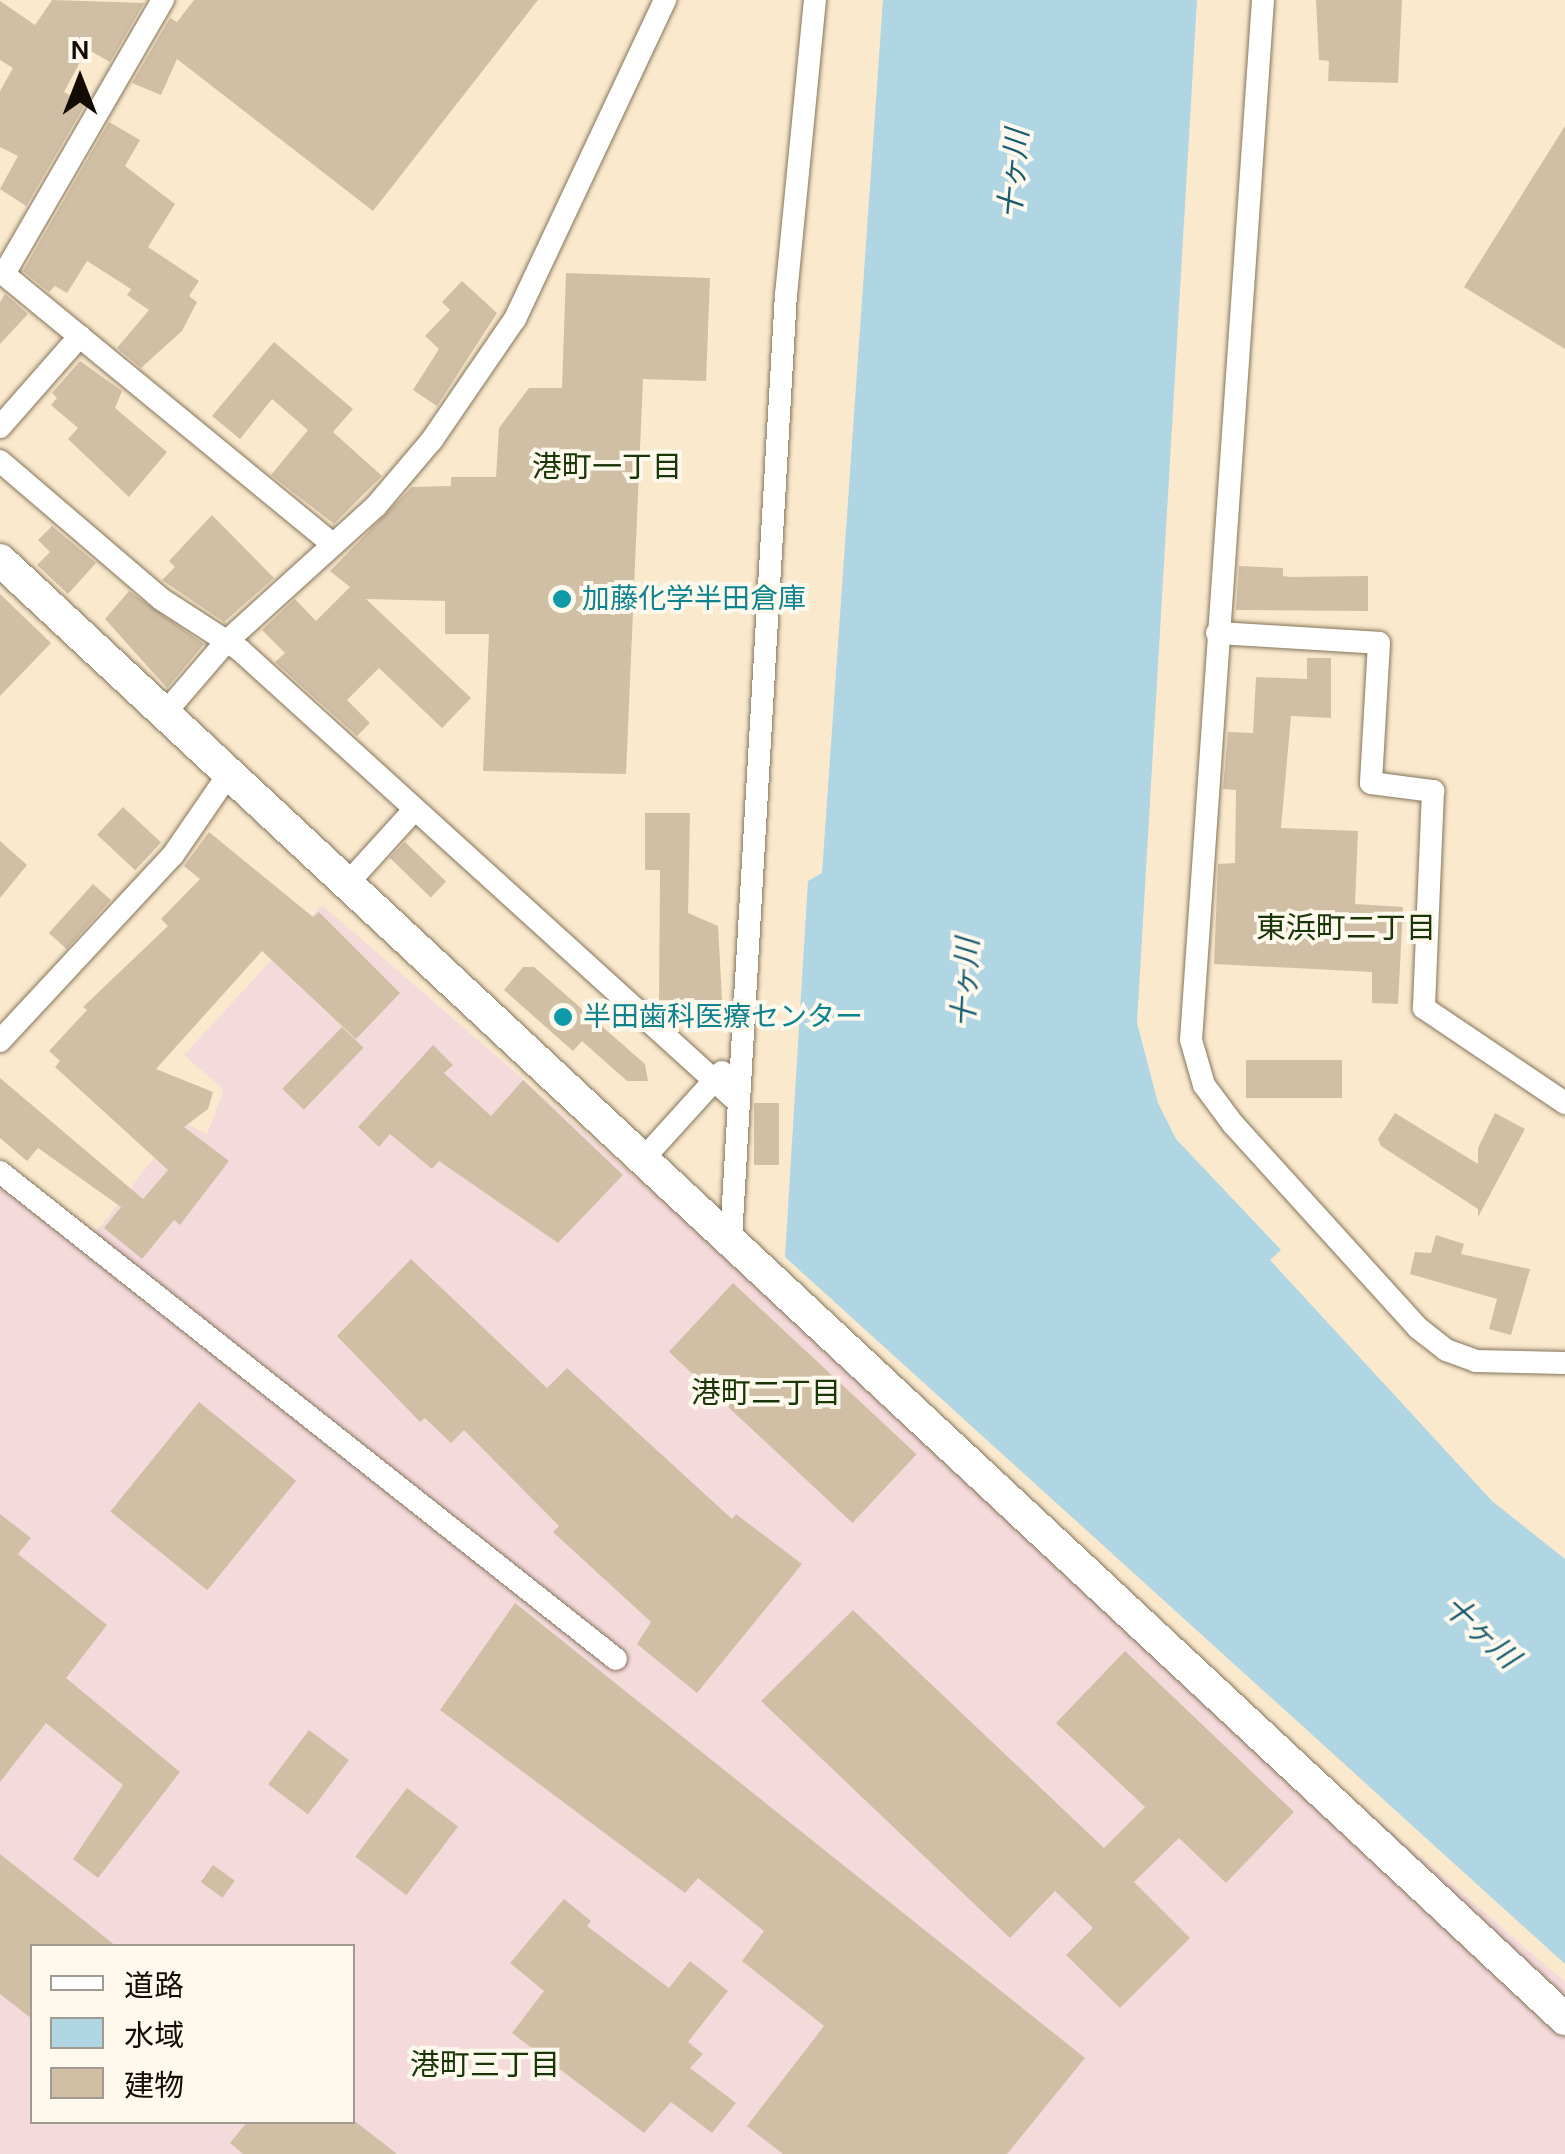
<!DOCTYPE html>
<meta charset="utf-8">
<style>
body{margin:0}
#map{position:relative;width:1565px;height:2154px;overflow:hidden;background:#fae9cd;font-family:Karla,"Noto Sans JP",sans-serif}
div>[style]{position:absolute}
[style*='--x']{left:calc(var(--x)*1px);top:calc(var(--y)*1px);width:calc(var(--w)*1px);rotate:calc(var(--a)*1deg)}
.industrial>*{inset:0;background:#f5dadc}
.water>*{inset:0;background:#b0d5e3}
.building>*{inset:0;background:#d0bfa5;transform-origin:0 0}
.roads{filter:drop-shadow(0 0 2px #84755c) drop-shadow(0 0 2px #84755c)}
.street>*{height:22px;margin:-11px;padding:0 11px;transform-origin:11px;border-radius:11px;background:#fff}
.secondary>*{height:32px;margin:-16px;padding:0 16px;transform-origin:16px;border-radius:16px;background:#fff}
.dots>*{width:28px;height:28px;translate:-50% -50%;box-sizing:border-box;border:5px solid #fff8ed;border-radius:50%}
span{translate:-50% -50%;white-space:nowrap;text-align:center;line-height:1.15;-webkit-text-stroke:8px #fff8ed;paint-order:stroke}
.culture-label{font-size:28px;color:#0d838f}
.left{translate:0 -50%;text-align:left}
.water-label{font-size:30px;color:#175b71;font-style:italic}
.neighbourhood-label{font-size:30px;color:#193607}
.legend{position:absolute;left:30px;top:1944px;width:325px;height:180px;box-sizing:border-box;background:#fff8ed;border:2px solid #a09a90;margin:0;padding:12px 18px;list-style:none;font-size:30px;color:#120c04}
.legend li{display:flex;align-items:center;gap:20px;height:50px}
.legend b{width:50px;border:2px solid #a09a90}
.north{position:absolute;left:30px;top:30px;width:100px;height:100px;-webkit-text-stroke:8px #fff8ed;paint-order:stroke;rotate:0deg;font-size:28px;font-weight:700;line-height:40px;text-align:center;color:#120c04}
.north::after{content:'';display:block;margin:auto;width:35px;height:45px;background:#120c04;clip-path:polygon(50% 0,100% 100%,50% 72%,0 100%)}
</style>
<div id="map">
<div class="industrial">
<div style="clip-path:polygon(evenodd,322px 905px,1565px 1982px,1565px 2154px,0 2154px,0 1159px,96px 1232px,182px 1122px,207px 1134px,224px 1090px,184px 1055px,322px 905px,32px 1946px,352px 1946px,352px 2122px,32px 2122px,32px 1946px)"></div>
</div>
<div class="water">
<div style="clip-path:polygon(883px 0,1197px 0,1137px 1023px,1158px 1103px,1176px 1139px,1281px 1250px,1270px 1260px,1492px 1501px,1565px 1559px,1565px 1964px,785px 1257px,808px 881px,822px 873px)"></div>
</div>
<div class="building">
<div style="clip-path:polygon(52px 0,144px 3px,110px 62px,87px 49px,64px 92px,86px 103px,26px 206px,0 189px,18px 156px,0 147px,0 91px,13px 68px,0 60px,0 1px,35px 25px)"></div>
<div style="clip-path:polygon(194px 0,538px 0,373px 211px,177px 59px,161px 95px,132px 83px,170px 18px,177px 22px)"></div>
<div style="clip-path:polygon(1316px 0,1402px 0,1398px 83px,1328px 81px,1329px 61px,1319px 60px)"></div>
<div style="clip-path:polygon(109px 122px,140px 140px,125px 166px,175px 204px,148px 247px,199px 281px,189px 296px,197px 302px,182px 331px,141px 368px,117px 348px,149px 310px,127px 295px,131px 289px,87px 261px,67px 293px,55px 286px,49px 292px,23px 271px)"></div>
<div style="clip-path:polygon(1565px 126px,1565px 349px,1464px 287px)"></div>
<div style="clip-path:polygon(566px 273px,710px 278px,706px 381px,643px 379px,626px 774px,483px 771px,489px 634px,445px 634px,445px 601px,366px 599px,471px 698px,442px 728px,379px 668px,347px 700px,370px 723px,357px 736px,275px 662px,285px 653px,262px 630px,295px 599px,316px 621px,350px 587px,330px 571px,412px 487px,451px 486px,451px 477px,496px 477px,499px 428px,529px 388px,562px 388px)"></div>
<div style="clip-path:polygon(462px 281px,497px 313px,437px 406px,413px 390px,439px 349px,425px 336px,450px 310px,442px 302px)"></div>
<div style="clip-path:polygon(5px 294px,28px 314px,0 344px,0 302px)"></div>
<div style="clip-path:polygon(274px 342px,353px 409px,333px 432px,382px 476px,334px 524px,271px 475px,308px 430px,272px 399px,240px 439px,212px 416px)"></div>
<div style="clip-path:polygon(80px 361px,122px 391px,115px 408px,167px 452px,129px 497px,68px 439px,78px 428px,51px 405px,57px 398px,52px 393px)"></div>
<div style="clip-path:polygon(212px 515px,274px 578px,224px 622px,162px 580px,175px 567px,169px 561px)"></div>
<div style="clip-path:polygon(52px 526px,96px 563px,68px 594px,37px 565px,50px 552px,38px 540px)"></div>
<div style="clip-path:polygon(1239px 566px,1283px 568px,1283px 576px,1290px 577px,1368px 576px,1368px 611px,1236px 610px)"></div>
<div style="clip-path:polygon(129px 591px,204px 644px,167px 688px,105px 619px)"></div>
<div style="clip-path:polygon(0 594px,51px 643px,0 696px)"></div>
<div style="clip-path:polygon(1307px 658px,1331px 658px,1331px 718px,1291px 716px,1281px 828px,1358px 831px,1355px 904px,1403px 907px,1398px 1004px,1372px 1003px,1372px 972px,1214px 964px,1218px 864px,1235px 863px,1236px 790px,1223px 789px,1228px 732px,1253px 733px,1256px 677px,1307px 679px)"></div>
<div style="left:123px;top:807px;width:52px;height:38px;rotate:43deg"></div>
<div style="clip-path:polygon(645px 813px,690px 813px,688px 913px,718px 926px,722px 1000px,659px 1000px,660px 870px,645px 870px)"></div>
<div style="clip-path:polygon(209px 832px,313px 917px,319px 912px,400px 993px,356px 1039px,262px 951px,156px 1069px,213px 1092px,208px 1109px,184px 1127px,229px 1161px,180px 1225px,174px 1220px,142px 1259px,104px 1228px,121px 1207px,38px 1148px,27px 1161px,0 1138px,0 1078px,143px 1199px,168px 1170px,55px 1067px,60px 1061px,49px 1051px,87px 1010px,83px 1007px,168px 926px,161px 919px,200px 879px,184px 866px)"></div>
<div style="clip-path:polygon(0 841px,27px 865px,0 898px)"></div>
<div style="left:405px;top:842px;width:57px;height:22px;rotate:44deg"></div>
<div style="left:93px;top:884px;width:24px;height:66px;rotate:42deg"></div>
<div style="clip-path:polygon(523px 967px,534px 967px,645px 1064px,648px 1081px,627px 1081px,582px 1041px,573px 1051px,504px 990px)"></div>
<div style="left:342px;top:1027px;width:30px;height:86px;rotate:44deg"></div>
<div style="clip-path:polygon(433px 1045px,453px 1065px,444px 1073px,491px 1116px,523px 1080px,623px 1175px,558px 1243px,439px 1161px,432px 1169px,390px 1134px,379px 1147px,358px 1127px)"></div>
<div style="left:1246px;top:1060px;width:96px;height:38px"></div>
<div style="left:754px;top:1103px;width:25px;height:62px"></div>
<div style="clip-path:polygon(1395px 1113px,1478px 1164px,1478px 1148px,1495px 1113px,1525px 1129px,1478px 1217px,1478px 1209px,1381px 1146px,1378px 1139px)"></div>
<div style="clip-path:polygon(1436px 1235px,1464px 1244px,1461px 1254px,1530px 1269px,1511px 1335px,1489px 1329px,1497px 1299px,1410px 1274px,1415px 1252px,1431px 1253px)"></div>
<div style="clip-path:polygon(411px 1259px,547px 1388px,567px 1368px,732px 1519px,736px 1514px,802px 1564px,697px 1693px,637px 1644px,651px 1622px,553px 1532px,559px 1526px,464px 1430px,451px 1443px,425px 1418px,420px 1422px,337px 1336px)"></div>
<div style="left:733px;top:1283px;width:251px;height:94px;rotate:43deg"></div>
<div style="left:199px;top:1402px;width:125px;height:141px;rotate:39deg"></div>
<div style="clip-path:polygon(0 1514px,31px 1538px,18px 1554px,107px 1625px,66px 1678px,180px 1772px,98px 1878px,73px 1859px,123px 1785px,46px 1723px,0 1782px)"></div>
<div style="clip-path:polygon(515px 1603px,1085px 2058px,1007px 2154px,783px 2154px,747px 2126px,824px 2026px,742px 1961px,764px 1931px,698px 1878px,685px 1893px,440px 1710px)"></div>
<div style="clip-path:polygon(853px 1610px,1104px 1848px,1145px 1807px,1056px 1723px,1125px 1651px,1294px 1812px,1226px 1883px,1179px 1838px,1134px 1882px,1190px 1938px,1120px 2008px,1066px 1955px,1093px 1928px,1055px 1891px,1010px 1938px,761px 1701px)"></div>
<div style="left:309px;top:1730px;width:50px;height:68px;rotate:37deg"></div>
<div style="left:407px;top:1788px;width:64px;height:86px;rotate:37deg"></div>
<div style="clip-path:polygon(0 1854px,116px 1946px,32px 1946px,32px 2019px,0 1994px)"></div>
<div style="left:213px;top:1865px;width:27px;height:21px;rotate:36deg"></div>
<div style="clip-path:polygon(564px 1899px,591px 1921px,587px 1926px,669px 1988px,690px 1961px,728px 1991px,688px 2042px,703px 2054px,690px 2068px,736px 2103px,712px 2133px,671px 2102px,644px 2133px,512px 2033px,544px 1991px,510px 1963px)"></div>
<div style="clip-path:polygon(247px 2122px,356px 2122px,397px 2154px,243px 2154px,230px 2143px)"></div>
</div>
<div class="roads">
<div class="street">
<div style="--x:1263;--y:0;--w:1042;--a:93.96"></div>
<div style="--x:1191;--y:1040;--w:47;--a:73.9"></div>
<div style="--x:1204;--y:1085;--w:49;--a:53.4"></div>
<div style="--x:1233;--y:1124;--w:275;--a:47.8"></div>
<div style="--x:1418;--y:1328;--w:36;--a:38"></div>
<div style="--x:1446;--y:1350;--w:32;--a:20"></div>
<div style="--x:1476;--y:1361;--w:89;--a:1.3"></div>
<div style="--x:0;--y:271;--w:431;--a:39.4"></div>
<div style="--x:4;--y:274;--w:317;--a:-59.9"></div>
<div style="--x:0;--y:427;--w:121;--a:-48.7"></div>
<div style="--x:0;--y:461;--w:212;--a:40.6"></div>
<div style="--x:161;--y:599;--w:94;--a:32.8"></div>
<div style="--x:240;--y:650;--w:673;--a:42.23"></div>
<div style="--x:1217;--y:633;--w:162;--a:3.5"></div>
<div style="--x:1379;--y:643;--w:140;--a:93.3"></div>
<div style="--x:1371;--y:783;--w:63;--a:7.4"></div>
<div style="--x:1433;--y:791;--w:217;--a:92.4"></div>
<div style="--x:1424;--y:1008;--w:170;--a:34"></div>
<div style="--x:164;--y:714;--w:95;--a:-49.3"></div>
<div style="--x:226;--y:642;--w:202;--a:-42.2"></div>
<div style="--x:376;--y:506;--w:87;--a:-49.7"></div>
<div style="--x:432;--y:440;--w:147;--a:-55.6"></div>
<div style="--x:515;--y:319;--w:353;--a:-64.8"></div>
<div style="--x:347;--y:884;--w:100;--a:-47.8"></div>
<div style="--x:0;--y:1041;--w:254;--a:-47.1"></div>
<div style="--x:173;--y:855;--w:97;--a:-55.5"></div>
<div style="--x:644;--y:1158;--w:116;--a:-47.8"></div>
<div style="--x:0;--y:1172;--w:785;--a:38.33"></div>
<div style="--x:731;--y:1239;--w:946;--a:-86.67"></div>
<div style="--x:786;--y:295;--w:296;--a:-84.4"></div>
</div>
<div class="secondary">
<div style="--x:0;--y:560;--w:2140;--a:42.99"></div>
</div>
</div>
<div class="dots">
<div style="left:562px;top:599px;background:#0f9aa8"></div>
<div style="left:563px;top:1017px;background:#0f9aa8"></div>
</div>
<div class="culture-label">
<span class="left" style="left:582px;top:599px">加藤化学半田倉庫</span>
<span class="left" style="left:583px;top:1017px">半田歯科医療センター</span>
</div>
<div class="water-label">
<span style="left:1014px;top:174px;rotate:-85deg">十ヶ川</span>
<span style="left:966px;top:983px;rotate:-87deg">十ヶ川</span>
<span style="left:1481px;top:1632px;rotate:43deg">十ヶ川</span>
</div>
<div class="neighbourhood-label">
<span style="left:607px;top:467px">港町一丁目</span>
<span style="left:1346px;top:928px">東浜町二丁目</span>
<span style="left:766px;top:1393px">港町二丁目</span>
<span style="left:485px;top:2065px">港町三丁目</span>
</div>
<ul class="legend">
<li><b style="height:12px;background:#fff"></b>道路</li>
<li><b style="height:28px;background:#b0d5e3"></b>水域</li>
<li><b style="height:28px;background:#d0bfa5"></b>建物</li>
</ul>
<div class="north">N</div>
</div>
